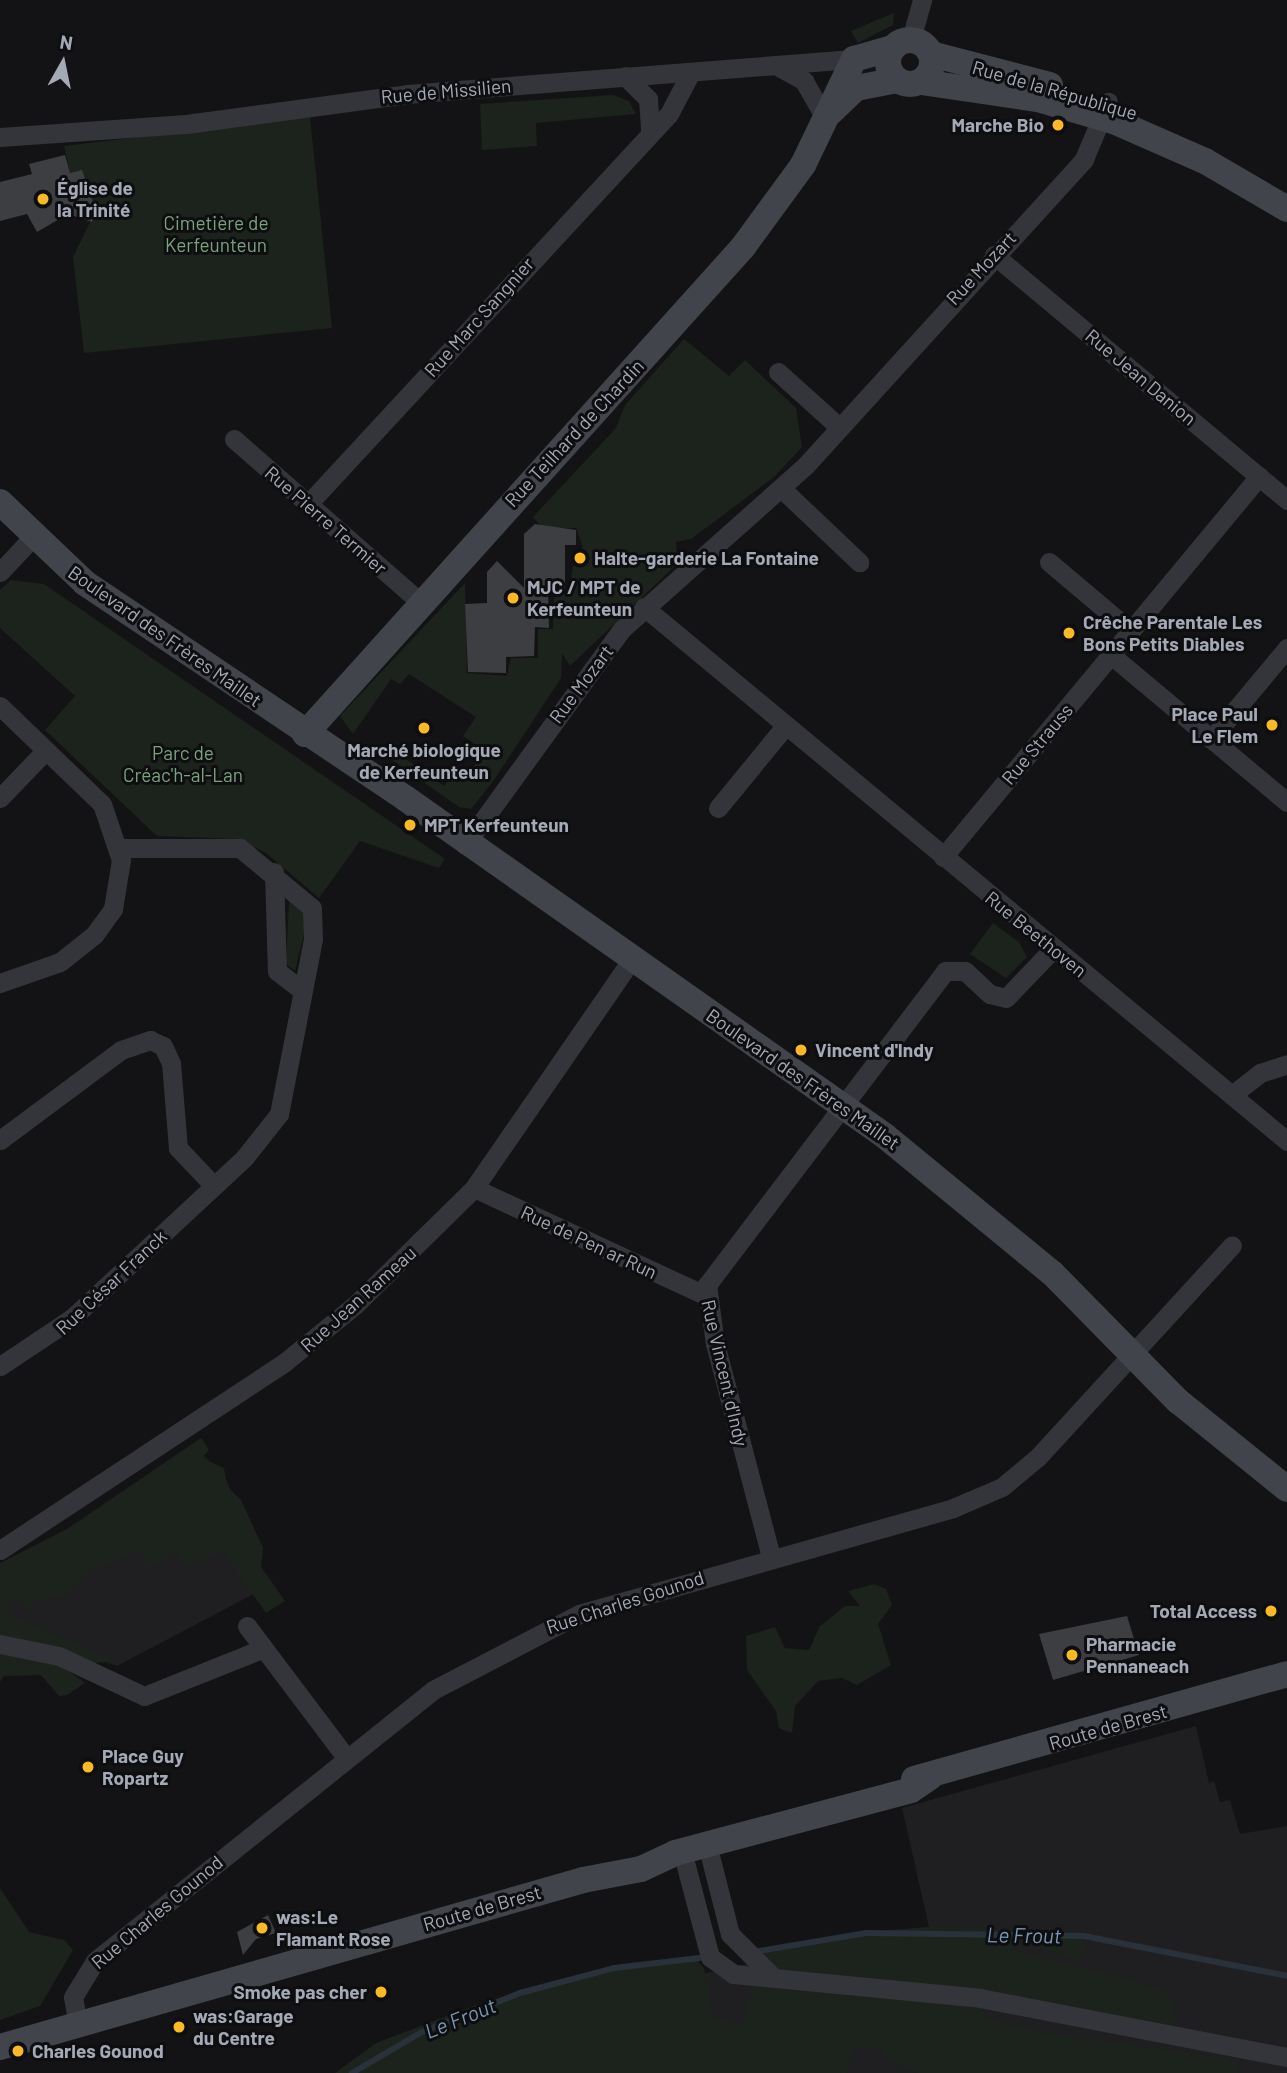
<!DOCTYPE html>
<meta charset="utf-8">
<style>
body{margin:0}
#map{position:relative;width:1287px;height:2073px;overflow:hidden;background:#131315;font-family:Barlow,sans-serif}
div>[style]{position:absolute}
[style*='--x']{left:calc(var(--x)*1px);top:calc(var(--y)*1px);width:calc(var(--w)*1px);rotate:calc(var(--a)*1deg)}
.built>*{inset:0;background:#1f1f22}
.green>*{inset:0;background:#1b231c}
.stream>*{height:6px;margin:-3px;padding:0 3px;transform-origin:3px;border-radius:3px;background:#29323a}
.building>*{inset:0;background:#3d3e42}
.street>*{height:19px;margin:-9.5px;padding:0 9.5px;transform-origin:9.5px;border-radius:9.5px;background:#34353a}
.secondary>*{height:26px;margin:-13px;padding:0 13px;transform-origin:13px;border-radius:13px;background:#42444b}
.secondary>.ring{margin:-13px;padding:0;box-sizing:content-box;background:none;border:26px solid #42444b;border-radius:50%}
.dots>*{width:19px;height:19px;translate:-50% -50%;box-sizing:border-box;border:4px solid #0e0e10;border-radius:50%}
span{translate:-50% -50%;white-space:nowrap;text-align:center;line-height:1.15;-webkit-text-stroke:6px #0e0e10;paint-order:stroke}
.street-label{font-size:19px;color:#a4a9b6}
.poi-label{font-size:19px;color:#a4a9b6;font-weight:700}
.right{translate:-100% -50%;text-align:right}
.left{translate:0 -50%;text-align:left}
.park-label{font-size:19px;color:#7aa37d}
.water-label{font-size:21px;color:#7997b4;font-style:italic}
.north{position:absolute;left:28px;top:28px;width:70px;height:70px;-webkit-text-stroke:5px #0e0e10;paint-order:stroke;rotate:9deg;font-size:19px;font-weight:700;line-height:28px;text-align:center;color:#a4a9b6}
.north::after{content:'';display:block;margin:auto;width:24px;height:32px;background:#a4a9b6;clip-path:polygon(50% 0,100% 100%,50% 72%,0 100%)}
</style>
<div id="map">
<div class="built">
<div style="clip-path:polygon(200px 1452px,225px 1476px,267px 1587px,117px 1666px,0 1626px,0 1574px)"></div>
<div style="clip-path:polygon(1196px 1726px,1209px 1783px,1214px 1781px,1220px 1802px,1230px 1800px,1240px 1834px,1287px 1826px,1287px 2073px,694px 2073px,698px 1975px,812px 1949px,931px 1936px,902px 1808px)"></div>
</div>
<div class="green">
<div style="clip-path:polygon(894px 13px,893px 25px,858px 43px,851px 31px)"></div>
<div style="clip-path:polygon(613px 95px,629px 101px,636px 114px,536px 123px,537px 146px,482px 150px,480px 104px)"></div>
<div style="clip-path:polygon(310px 117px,332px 328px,84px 353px,73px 257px,96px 210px,70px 173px,64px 146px)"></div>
<div style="clip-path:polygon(684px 339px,729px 376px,745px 360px,796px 408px,802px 447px,774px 477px,691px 539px,676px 542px,677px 564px,570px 666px,562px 653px,561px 678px,494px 780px,471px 809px,459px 807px,385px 755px,390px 748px,444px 786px,452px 775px,462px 782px,485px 751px,463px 736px,476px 717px,409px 674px,400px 684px,391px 679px,353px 734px,340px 716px,465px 583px,467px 673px,507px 676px,511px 658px,538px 658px,538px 629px,553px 629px,554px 598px,569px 591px,575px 556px,583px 547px,576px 528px,544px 529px,533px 517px,616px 428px,625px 405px)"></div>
<div style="clip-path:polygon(11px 580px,44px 584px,445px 859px,439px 868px,360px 841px,319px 898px,266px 853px,238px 839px,157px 836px,45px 730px,75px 696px,0 628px,0 590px)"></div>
<div style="clip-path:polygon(289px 900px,308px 917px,295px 971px,286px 964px)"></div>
<div style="clip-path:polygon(993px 923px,1019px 942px,1027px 957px,1006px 978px,970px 954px)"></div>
<div style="clip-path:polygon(201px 1438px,209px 1450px,202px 1458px,224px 1468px,227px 1486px,241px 1500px,263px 1548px,261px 1567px,285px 1601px,266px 1613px,222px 1551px,187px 1566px,175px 1552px,148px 1568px,138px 1549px,87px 1573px,62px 1596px,35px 1601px,30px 1611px,20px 1599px,3px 1606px,13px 1617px,116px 1661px,62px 1666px,85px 1683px,67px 1695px,59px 1696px,41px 1675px,4px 1676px,0 1682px,0 1563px,67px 1529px)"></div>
<div style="clip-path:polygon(874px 1584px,886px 1589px,892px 1605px,878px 1624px,891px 1665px,857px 1685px,842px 1678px,818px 1681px,795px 1706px,792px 1733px,779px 1728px,776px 1711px,747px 1670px,746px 1636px,775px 1627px,785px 1648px,809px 1650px,820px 1626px,845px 1606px,860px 1606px,848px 1591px)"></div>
<div style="clip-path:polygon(0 1888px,29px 1932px,64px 1940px,73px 1950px,40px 2006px,0 2020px)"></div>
<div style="clip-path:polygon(939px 1926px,1084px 1932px,1083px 1957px,1076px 1961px,1020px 1939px,1010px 1949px,1169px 1991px,1176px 2027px,1052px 2002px,976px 1996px,988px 2019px,1048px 2034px,1237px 2059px,1237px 2073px,917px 2073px,891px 2062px,882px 2050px,853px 2048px,846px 2073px,335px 2073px,376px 2043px,476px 2005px,602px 1969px,694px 1957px,704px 1968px,712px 2017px,742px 2025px,758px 1961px,767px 1949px,843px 1934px)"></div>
</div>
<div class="stream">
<div style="--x:759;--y:1951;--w:109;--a:-9.5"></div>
<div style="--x:866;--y:1933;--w:218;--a:0.8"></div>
<div style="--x:1084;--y:1936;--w:207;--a:11.1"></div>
<div style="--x:352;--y:2073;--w:81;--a:-30.4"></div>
<div style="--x:422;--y:2032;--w:105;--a:-21.7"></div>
<div style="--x:520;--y:1993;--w:97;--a:-14.9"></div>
<div style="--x:614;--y:1968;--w:86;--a:-6.7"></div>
</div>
<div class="building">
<div style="clip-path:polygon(65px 155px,70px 173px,82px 170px,96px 210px,92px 222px,68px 214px,37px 232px,27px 214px,0 221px,0 182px,32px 174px,29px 164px)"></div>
<div style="clip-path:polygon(535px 524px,576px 530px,576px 545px,565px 545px,565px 589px,548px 589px,549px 628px,535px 627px,534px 656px,506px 657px,506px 673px,468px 672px,465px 604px,487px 603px,487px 572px,497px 561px,524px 588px,524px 534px)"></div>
<div style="clip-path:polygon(1127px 1616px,1139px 1655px,1053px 1680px,1039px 1634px)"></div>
<div style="clip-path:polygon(268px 1915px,276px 1933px,256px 1939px,243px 1955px,237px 1932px)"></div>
</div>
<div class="street">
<div style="--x:911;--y:39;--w:41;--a:-74.2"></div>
<div style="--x:779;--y:67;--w:29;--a:29"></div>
<div style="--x:804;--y:81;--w:43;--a:60.4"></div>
<div style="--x:625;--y:76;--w:33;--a:45"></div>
<div style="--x:648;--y:99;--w:31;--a:86"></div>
<div style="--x:0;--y:137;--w:186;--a:-4"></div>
<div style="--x:186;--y:124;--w:223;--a:-7.7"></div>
<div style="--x:407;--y:94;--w:448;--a:-4.5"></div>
<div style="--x:994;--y:255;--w:382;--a:39.9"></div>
<div style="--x:778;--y:372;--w:82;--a:42"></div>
<div style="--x:234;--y:439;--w:246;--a:41.2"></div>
<div style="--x:781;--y:488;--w:108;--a:43.5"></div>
<div style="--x:308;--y:504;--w:531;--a:-47.21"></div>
<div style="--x:669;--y:114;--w:47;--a:-62.4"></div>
<div style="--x:1049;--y:562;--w:107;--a:40.1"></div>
<div style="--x:0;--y:572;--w:48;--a:-46.7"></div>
<div style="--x:644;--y:607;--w:836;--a:39.71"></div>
<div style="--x:1111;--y:655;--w:229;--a:39.9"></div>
<div style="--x:0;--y:706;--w:141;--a:43.9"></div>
<div style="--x:102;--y:804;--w:59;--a:71.3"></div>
<div style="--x:121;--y:860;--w:50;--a:99.3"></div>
<div style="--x:113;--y:909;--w:32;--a:126"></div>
<div style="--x:94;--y:935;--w:43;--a:141.5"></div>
<div style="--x:60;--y:962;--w:64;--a:160.7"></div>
<div style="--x:1211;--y:739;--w:119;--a:-50.1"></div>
<div style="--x:0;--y:798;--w:66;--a:-46.2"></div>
<div style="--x:718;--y:808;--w:107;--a:-50.7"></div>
<div style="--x:465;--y:845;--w:267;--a:-54"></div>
<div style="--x:622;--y:629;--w:246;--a:-41.7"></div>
<div style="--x:806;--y:465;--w:413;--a:-47.7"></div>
<div style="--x:1084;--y:159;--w:62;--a:-67.2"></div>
<div style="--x:943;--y:857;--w:495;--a:-50.3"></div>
<div style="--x:274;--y:872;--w:99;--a:88.3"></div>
<div style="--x:277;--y:971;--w:31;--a:38"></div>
<div style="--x:1232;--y:1095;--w:36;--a:-38"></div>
<div style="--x:1260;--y:1073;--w:28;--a:-18"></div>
<div style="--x:0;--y:1140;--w:151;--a:-36.6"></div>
<div style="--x:121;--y:1050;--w:31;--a:-19"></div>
<div style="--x:150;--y:1040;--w:14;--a:25"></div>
<div style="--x:163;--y:1046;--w:19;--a:65"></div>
<div style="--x:171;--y:1063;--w:85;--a:85.3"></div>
<div style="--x:178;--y:1148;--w:52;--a:46.5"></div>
<div style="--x:474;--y:1188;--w:254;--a:24.9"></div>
<div style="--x:0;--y:1366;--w:87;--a:-33.7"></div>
<div style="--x:72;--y:1318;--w:236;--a:-42.9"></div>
<div style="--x:245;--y:1157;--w:55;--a:-51.7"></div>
<div style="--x:279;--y:1114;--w:178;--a:-79"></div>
<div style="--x:313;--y:939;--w:31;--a:-92"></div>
<div style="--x:312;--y:908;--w:94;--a:-140.2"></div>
<div style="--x:240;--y:848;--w:120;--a:180"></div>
<div style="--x:0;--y:1550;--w:341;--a:-33.4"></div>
<div style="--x:285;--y:1362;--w:90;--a:-39.2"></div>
<div style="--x:355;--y:1305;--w:167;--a:-44.5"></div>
<div style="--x:474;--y:1188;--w:278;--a:-55.4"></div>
<div style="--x:771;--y:1557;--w:220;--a:-104.7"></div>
<div style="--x:715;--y:1344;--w:60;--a:-97.7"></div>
<div style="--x:707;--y:1285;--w:394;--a:-52.8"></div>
<div style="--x:945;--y:971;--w:20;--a:0"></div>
<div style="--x:965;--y:971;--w:34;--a:43"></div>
<div style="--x:990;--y:994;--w:16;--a:14"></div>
<div style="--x:1006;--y:998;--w:69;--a:-46.2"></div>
<div style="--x:247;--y:1626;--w:163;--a:53"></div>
<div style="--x:0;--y:1644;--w:60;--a:11.5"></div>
<div style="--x:59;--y:1656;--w:94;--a:25.2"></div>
<div style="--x:144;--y:1696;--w:124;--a:-21.8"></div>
<div style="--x:707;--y:1844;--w:93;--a:75.7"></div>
<div style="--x:730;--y:1934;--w:57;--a:45"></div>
<div style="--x:682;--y:1851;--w:110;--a:75.2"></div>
<div style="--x:710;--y:1957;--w:29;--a:36"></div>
<div style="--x:733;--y:1974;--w:248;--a:5.5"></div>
<div style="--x:980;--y:1998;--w:313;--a:10.9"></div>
<div style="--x:78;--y:2025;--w:28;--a:-100"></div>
<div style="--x:73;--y:1997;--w:42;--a:-58.6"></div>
<div style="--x:95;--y:1961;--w:433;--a:-38.7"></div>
<div style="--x:433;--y:1690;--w:165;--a:-27.5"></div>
<div style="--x:579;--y:1614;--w:389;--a:-15.8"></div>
<div style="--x:953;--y:1508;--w:53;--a:-23.2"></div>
<div style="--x:1002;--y:1487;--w:47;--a:-39.8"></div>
<div style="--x:1038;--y:1457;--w:287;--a:-47.5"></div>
</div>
<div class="secondary">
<div class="ring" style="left:888px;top:40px;width:18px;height:18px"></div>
<div style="--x:931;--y:54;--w:123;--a:14.6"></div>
<div style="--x:921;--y:82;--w:118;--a:8.3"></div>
<div style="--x:1038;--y:99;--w:81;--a:16.4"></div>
<div style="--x:1116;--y:122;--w:97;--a:23.7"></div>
<div style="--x:1205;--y:161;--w:95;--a:30.3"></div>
<div style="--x:831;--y:112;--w:35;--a:-44"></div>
<div style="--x:856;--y:88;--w:42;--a:-11"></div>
<div style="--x:0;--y:502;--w:117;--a:43.6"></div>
<div style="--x:85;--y:583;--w:386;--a:33.9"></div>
<div style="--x:405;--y:798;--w:587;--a:35.15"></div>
<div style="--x:885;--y:1136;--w:216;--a:39.4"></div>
<div style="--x:1052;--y:1273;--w:180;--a:45.5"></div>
<div style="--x:1178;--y:1401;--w:140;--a:38.9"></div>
<div style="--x:305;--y:734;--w:655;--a:-48.03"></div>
<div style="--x:743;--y:247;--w:102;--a:-53.8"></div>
<div style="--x:803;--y:165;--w:118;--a:-64.3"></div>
<div style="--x:854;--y:59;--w:40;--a:-16"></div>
<div style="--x:914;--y:1779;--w:387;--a:-15.7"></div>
<div style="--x:0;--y:2047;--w:606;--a:-15.98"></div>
<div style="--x:583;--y:1880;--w:59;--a:-10.7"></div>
<div style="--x:641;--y:1869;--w:38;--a:-25"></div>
<div style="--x:675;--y:1853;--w:244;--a:-14.9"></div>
<div style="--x:911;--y:1790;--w:22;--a:-34"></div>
</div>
<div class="dots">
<div style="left:1058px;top:125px;background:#fbb925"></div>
<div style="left:43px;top:199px;background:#fbb925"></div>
<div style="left:580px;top:558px;background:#fbb925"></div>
<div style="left:513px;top:598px;background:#fbb925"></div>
<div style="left:1069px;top:633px;background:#fbb925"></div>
<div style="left:1272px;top:725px;background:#fbb925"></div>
<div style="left:424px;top:728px;background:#fbb925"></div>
<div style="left:410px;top:825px;background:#fbb925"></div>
<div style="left:801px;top:1050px;background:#fbb925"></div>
<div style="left:1271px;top:1611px;background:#fbb925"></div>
<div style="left:1072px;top:1655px;background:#fbb925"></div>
<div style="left:88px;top:1767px;background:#fbb925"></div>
<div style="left:262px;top:1928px;background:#fbb925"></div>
<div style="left:381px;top:1992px;background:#fbb925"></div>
<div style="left:179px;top:2027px;background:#fbb925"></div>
<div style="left:18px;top:2051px;background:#fbb925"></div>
</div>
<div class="street-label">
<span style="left:1055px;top:90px;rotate:16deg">Rue de la République</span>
<span style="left:446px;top:91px;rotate:-5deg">Rue de Missilien</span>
<span style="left:981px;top:268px;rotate:-47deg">Rue Mozart</span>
<span style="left:479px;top:317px;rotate:-48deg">Rue Marc Sangnier</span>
<span style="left:1141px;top:377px;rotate:40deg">Rue Jean Danion</span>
<span style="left:574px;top:433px;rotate:-47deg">Rue Teilhard de Chardin</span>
<span style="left:326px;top:520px;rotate:41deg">Rue Pierre Termier</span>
<span style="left:165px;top:636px;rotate:35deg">Boulevard des Frères Maillet</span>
<span style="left:581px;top:684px;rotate:-53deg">Rue Mozart</span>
<span style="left:1037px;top:744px;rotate:-50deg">Rue Strauss</span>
<span style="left:1036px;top:934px;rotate:39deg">Rue Beethoven</span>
<span style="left:803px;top:1079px;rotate:35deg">Boulevard des Frères Maillet</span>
<span style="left:589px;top:1242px;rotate:25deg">Rue de Pen ar Run</span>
<span style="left:111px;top:1282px;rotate:-43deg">Rue César Franck</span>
<span style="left:358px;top:1299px;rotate:-42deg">Rue Jean Rameau</span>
<span style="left:725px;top:1373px;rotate:77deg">Rue Vincent d'Indy</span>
<span style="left:625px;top:1602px;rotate:-18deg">Rue Charles Gounod</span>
<span style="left:1108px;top:1727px;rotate:-16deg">Route de Brest</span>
<span style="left:482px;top:1908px;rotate:-16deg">Route de Brest</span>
<span style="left:157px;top:1912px;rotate:-40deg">Rue Charles Gounod</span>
</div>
<div class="poi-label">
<span class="right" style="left:1044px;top:125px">Marche Bio</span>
<span class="left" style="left:57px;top:199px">Église de<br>la Trinité</span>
<span class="left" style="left:594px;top:558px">Halte-garderie La Fontaine</span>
<span class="left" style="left:527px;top:598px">MJC / MPT de<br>Kerfeunteun</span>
<span class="left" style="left:1083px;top:633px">Crêche Parentale Les<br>Bons Petits Diables</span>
<span class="right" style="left:1258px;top:725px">Place Paul<br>Le Flem</span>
<span style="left:424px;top:761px">Marché biologique<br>de Kerfeunteun</span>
<span class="left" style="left:424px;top:825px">MPT Kerfeunteun</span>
<span class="left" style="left:815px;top:1050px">Vincent d'Indy</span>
<span class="right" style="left:1257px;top:1611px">Total Access</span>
<span class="left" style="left:1086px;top:1655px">Pharmacie<br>Pennaneach</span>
<span class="left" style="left:102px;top:1767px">Place Guy<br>Ropartz</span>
<span class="left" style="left:276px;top:1928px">was:Le<br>Flamant Rose</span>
<span class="right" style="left:367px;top:1992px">Smoke pas cher</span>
<span class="left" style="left:193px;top:2027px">was:Garage<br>du Centre</span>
<span class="left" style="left:32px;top:2051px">Charles Gounod</span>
</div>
<div class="park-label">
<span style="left:216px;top:234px">Cimetière de<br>Kerfeunteun</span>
<span style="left:183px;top:764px">Parc de<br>Créac'h-al-Lan</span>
</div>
<div class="water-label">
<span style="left:1024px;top:1935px;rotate:1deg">Le Frout</span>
<span style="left:460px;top:2018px;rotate:-22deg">Le Frout</span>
</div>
<div class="north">N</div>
</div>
